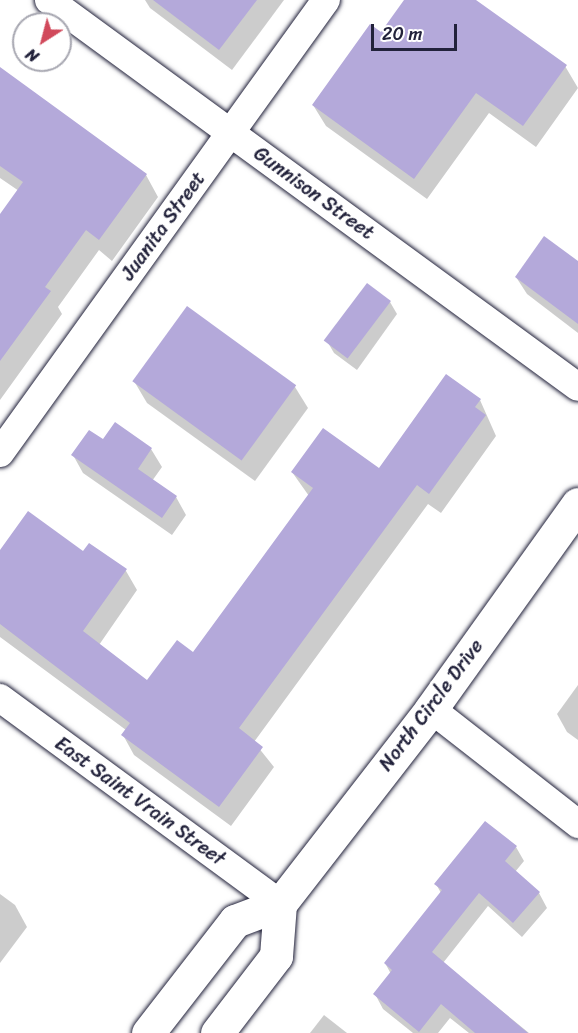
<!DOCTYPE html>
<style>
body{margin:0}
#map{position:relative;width:578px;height:1033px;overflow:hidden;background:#fff;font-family:Sriracha,sans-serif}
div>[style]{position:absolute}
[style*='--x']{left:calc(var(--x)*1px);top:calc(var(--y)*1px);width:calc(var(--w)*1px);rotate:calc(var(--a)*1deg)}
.shadow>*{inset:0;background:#0003}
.building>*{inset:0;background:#b4a9da;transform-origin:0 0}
.roads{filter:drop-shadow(0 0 2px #22223b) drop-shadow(0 0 2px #22223b)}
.minor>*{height:28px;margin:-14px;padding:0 14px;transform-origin:14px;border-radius:14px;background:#fff}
.major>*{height:33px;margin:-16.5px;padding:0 16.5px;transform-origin:16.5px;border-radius:16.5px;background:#fff}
span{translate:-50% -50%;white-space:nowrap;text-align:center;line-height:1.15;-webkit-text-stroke:6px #fff;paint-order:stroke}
.street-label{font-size:20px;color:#22223b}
.north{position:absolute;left:12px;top:12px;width:60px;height:60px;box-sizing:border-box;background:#fff;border:2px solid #a7a7b1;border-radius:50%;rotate:216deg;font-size:16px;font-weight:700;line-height:24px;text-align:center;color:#22223b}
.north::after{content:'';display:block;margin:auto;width:21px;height:27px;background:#d1495b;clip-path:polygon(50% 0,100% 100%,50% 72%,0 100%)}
.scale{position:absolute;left:371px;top:24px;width:86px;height:27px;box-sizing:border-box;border:3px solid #22223b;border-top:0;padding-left:8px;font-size:18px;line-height:21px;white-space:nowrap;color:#22223b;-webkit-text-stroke:4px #fff;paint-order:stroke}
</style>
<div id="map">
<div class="shadow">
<div style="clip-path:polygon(145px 0,284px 0,232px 70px,150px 8px)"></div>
<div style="clip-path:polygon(406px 0,473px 0,565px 66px,578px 88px,536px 147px,489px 113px,427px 199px,326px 126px,313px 105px,382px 34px)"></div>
<div style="clip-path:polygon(0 69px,146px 175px,158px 197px,112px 261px,99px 250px,58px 307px,62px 314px,0 400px,0 217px,19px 191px,0 178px)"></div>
<div style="clip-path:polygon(578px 263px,578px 333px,527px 294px,516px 277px)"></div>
<div style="clip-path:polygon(390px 302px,397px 314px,357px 370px,334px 353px,327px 341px)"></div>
<div style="clip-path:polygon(134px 381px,295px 387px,308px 408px,255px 481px,147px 403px)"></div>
<div style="clip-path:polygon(480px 400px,496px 436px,441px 513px,428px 504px,254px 742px,274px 767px,231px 826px,134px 755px,123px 735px,126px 730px,0 637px,0 555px,84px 553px,126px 571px,137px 590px,99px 645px,148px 682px,194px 654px,309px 496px,292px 472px,379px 470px)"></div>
<div style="clip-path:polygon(115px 424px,151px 449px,162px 467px,152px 481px,176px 497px,186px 515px,172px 535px,83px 473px,73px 455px,103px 442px)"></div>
<div style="clip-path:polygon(578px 685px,578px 740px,567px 732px,557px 714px)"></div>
<div style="clip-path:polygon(516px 847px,524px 861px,515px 872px,539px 893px,547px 908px,522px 937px,488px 906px,443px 963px,529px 1033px,469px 1033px,450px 1018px,438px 1033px,413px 1033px,383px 1009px,375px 994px,391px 974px,385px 963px,441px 893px,436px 884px)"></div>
<div style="clip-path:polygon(0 894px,15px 905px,27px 927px,0 963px)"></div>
<div style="clip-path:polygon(324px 1015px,347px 1033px,310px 1033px)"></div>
</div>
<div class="building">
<div style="clip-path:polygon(153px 0,257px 0,219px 50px)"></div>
<div style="clip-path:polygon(404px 0,476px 0,567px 65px,523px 126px,476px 93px,414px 179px,312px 105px,370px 24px,381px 32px)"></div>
<div style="clip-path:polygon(0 67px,147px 174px,99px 240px,86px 230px,45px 287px,51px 291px,0 361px,0 214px,23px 182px,0 166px)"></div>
<div style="clip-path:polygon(544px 236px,578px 261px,578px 324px,515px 277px)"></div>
<div style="left:367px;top:283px;width:30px;height:72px;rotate:37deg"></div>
<div style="left:187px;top:306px;width:135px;height:93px;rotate:36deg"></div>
<div style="clip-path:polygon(446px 374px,481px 399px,475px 407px,486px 415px,429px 494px,417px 485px,239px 728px,263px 747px,219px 807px,121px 735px,130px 723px,0 624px,0 550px,28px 511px,83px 551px,89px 543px,127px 569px,83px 631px,147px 680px,177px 640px,193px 652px,313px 488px,291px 472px,323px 428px,379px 468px)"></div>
<div style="clip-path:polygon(115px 422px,152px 448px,138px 469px,177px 496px,162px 518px,71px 455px,89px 430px,103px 439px)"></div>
<div style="clip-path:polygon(485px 821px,517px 846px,505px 861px,540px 892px,513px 923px,479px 893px,432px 952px,528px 1033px,475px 1033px,441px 1004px,419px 1032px,373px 994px,392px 970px,384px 963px,442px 890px,434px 884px)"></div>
</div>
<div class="roads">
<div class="minor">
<div style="--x:49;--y:0;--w:655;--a:36.19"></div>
<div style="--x:0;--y:453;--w:558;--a:-54.26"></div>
<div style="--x:0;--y:698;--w:348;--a:36.3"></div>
<div style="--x:431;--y:709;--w:187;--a:38"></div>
</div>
<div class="major">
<div style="--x:148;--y:1033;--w:142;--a:-52.2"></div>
<div style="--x:235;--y:921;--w:48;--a:-20.7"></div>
<div style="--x:280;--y:904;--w:247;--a:-52.2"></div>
<div style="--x:431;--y:709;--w:252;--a:-54.4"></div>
<div style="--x:217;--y:1033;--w:97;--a:-52.5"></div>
<div style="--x:276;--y:956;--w:52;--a:-85.6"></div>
</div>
</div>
<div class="street-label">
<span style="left:314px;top:193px;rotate:36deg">Gunnison Street</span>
<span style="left:163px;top:226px;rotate:-54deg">Juanita Street</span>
<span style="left:431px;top:705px;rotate:-53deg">North Circle Drive</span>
<span style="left:140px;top:801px;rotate:36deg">East Saint Vrain Street</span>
</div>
<div class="north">N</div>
<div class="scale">20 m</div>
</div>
